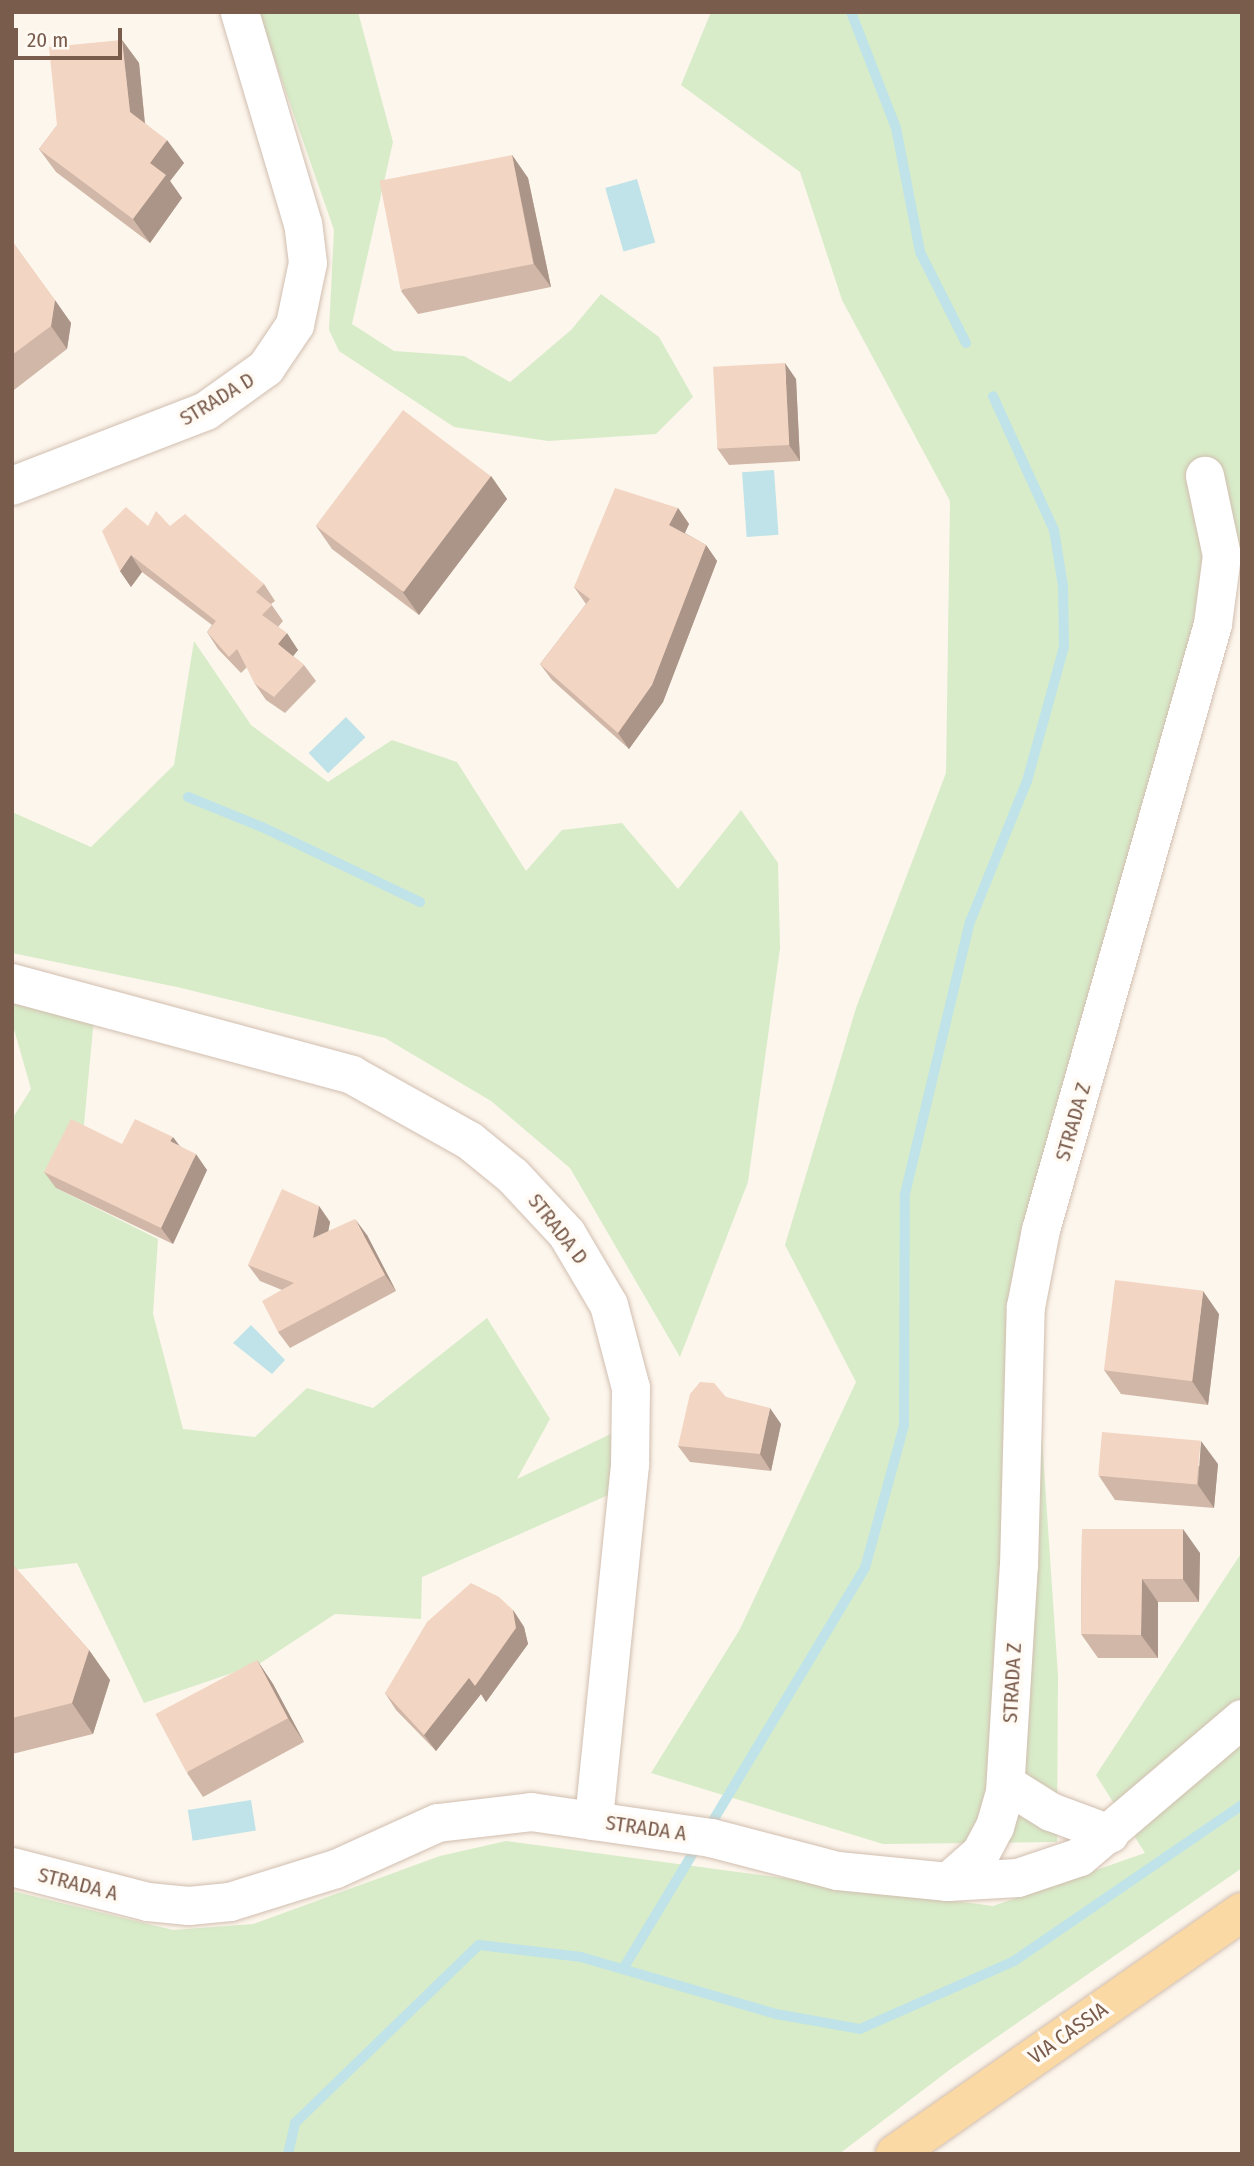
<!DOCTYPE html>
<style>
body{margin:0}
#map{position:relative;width:1254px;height:2166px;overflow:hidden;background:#fdf6ec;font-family:"Fira Sans Condensed",sans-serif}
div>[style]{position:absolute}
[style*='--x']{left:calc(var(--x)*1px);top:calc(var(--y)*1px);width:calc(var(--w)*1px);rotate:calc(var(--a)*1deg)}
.green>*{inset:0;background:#d8ecc9}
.water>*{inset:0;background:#bfe3e8;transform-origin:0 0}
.stream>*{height:10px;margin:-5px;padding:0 5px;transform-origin:5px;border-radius:5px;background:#bfe3e8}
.roads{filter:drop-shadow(0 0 2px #d1beb0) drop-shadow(0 0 2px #d1beb0)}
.minor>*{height:38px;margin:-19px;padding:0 19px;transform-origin:19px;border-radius:19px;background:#fff}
.major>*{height:38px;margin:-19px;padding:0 19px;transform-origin:19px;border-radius:19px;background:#fbd9a5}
.wall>*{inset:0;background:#d1b7a8}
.shaded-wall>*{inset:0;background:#aa9588}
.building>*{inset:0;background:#f3d5c3;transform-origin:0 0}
span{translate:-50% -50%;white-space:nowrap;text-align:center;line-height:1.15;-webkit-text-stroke:7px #fffaf3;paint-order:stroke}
.street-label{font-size:21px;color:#7a5c4d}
.frame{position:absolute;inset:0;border:14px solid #7a5c4d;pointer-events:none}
.scale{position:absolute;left:14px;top:28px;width:108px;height:32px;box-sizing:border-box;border:4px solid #7a5c4d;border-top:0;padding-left:9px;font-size:21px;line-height:24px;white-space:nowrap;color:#7a5c4d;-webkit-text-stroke:5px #fffaf3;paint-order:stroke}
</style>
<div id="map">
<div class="green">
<div style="clip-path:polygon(258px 12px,358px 12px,393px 142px,352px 324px,394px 351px,464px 356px,510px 382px,571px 330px,601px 294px,659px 337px,693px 397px,656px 434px,548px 441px,454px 427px,339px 351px,329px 330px,334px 230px)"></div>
<div style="clip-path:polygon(711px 12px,1242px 12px,1242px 543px,1222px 572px,1031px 1275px,1058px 1676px,1057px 1842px,883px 1844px,651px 1773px,740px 1629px,856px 1382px,785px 1245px,856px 1008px,946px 773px,950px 501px,842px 300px,800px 172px,681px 85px)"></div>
<div style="clip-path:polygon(194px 641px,251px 725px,328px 782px,392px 740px,457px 762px,526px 871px,562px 830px,622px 823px,678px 889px,741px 810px,778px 863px,780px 948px,748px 1182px,680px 1357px,570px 1168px,491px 1101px,385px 1038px,177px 987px,12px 953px,12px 812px,91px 847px,174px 765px)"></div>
<div style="clip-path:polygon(12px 997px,94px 1018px,83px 1135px,56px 1188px,158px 1239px,153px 1314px,183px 1429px,255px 1437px,307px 1388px,373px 1408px,487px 1318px,550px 1419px,517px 1479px,623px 1428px,613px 1493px,422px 1577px,421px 1619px,335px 1614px,259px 1664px,144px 1703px,77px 1563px,12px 1570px,12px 1119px,31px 1089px,12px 1022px)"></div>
<div style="clip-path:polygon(1242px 1552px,1242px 1868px,952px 2068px,839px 2154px,12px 2154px,12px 1891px,173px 1930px,253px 1924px,440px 1856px,506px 1841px,993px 1906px,1145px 1853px,1096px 1775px)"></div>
</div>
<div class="water">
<div style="left:637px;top:179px;width:66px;height:33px;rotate:74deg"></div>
<div style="left:774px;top:470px;width:65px;height:32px;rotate:86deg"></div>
<div style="left:346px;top:717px;width:28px;height:52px;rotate:46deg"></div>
<div style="clip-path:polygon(251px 1325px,285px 1360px,272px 1374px,233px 1343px)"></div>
<div style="left:251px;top:1800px;width:31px;height:64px;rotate:81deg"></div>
</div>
<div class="stream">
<div style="--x:851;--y:12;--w:124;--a:68.8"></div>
<div style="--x:896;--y:128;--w:126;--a:79"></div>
<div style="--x:920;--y:252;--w:102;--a:63.2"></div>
<div style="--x:188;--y:797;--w:80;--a:22.1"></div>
<div style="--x:262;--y:827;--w:175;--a:25.4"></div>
<div style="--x:708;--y:1829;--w:305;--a:-59"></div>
<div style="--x:865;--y:1568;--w:148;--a:-74.7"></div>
<div style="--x:904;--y:1425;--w:231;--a:-89.8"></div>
<div style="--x:905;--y:1194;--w:280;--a:-76.6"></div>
<div style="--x:970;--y:922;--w:152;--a:-68"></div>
<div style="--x:1027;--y:781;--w:139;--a:-74.6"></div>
<div style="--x:1064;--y:647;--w:61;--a:-90.9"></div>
<div style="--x:1063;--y:586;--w:57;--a:-99.1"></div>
<div style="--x:1054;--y:530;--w:147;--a:-114.5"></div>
<div style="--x:623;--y:1969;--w:147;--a:-58.9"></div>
<div style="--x:288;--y:2154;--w:32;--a:-77"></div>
<div style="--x:295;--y:2123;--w:256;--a:-44.1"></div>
<div style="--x:479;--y:1945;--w:103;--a:6.7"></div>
<div style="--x:581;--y:1957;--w:203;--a:16.3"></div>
<div style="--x:776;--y:2014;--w:85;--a:10.1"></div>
<div style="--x:860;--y:2029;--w:168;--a:-23.8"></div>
<div style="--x:1014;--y:1961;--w:276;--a:-34.4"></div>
</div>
<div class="roads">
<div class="minor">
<div style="--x:12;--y:486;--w:208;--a:-21.1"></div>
<div style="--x:206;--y:411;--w:74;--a:-35.6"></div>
<div style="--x:266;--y:368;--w:52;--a:-56"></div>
<div style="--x:295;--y:325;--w:63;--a:-78.2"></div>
<div style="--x:308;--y:263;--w:39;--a:-97"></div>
<div style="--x:303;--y:224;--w:221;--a:-106.6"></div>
<div style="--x:12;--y:983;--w:352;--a:15.1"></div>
<div style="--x:352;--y:1075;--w:135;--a:29.2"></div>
<div style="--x:470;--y:1141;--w:55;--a:39.1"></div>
<div style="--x:513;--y:1176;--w:79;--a:47"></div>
<div style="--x:567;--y:1234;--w:82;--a:59.4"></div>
<div style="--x:609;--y:1305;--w:86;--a:75.2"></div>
<div style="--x:631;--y:1388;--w:77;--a:90.7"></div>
<div style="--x:630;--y:1465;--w:358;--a:95.8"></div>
<div style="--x:1006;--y:1784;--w:53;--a:31.9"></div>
<div style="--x:1051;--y:1812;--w:63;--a:20.4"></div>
<div style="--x:12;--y:1867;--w:140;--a:14.4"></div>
<div style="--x:148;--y:1902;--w:41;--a:5.6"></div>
<div style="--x:189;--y:1906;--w:41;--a:-5.6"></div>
<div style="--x:230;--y:1902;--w:111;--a:-17.3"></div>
<div style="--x:336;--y:1869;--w:112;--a:-24.3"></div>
<div style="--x:438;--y:1823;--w:94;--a:-6.7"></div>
<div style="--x:531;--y:1812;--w:182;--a:8.2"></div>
<div style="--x:711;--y:1838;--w:131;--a:14.6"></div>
<div style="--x:838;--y:1871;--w:111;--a:5.7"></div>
<div style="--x:948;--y:1882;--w:70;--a:-3.3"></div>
<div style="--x:1018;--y:1878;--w:65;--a:-18.7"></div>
<div style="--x:1080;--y:1857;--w:213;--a:-40.4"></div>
<div style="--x:948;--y:1882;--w:44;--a:-41.3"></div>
<div style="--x:981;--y:1853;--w:30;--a:-62"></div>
<div style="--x:995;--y:1827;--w:36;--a:-74"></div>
<div style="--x:1005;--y:1792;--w:226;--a:-86.5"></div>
<div style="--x:1019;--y:1566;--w:259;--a:-88.5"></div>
<div style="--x:1026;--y:1307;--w:78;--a:-79"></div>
<div style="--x:1041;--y:1230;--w:630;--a:-74.15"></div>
<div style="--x:1213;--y:624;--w:69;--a:-82.5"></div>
<div style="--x:1222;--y:556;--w:82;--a:-102"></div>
</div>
<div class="major">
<div style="--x:895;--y:2154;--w:423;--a:-34.9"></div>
</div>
</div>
<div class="wall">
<div style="clip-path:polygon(122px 40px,139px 63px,145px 123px,184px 163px,170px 181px,182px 198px,150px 243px,56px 172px,39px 149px)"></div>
<div style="clip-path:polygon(512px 155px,528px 178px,551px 287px,418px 314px,401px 291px)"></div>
<div style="clip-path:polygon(12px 241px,71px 323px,67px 349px,14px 390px,12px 396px)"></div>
<div style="clip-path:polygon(796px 379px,800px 461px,729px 465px,717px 448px)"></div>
<div style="clip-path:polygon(491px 476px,507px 499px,419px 615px,332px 549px,316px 526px)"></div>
<div style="clip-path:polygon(678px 508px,689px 524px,685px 533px,706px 545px,717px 561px,663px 702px,629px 749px,552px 680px,540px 664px,586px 604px,574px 587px)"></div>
<div style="clip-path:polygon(148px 526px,170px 526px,264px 584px,275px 601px,271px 604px,283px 621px,278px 627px,298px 650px,293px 656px,304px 665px,316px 681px,285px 713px,266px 700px,255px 684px,247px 667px,241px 673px,218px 649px,207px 632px,212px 625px,142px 572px,131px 587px,120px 571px)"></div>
<div style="clip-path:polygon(122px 1144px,180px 1146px,207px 1170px,173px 1244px,56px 1188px,44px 1172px)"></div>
<div style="clip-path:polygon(319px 1206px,330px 1222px,328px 1231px,367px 1235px,396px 1291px,290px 1348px,278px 1332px,282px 1290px,260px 1281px,248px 1265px)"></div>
<div style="clip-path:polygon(1219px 1314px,1208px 1405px,1121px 1394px,1104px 1370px)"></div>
<div style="clip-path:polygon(726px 1397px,781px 1424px,771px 1471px,690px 1462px,678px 1446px)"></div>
<div style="clip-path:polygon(1218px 1464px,1214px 1508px,1115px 1500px,1099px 1476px)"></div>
<div style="clip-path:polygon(1082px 1529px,1200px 1553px,1199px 1602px,1158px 1602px,1158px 1658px,1098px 1658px,1081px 1634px)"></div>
<div style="clip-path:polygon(12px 1564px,89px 1650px,110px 1680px,93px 1734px,12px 1754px)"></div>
<div style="clip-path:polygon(513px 1610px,524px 1627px,528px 1644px,486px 1702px,481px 1694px,436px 1751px,396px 1710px,385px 1693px)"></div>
<div style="clip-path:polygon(257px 1660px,273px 1684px,304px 1742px,203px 1797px,187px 1773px)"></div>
</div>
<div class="shaded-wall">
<div style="clip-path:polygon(122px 40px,139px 63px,146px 136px,130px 112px)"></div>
<div style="clip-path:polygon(167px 140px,184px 163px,170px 181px,182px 198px,150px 243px,133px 219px,150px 163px)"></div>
<div style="clip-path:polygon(512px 155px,528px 178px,551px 287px,534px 264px)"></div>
<div style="clip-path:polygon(55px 300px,71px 323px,67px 349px,51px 326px)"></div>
<div style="clip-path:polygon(785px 363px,796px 379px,800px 461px,789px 445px)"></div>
<div style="clip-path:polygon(491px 476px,507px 499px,419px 615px,402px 591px)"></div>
<div style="clip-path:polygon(678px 508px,689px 524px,681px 541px,669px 525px)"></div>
<div style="clip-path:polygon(706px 545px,717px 561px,663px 702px,629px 749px,618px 733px)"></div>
<div style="clip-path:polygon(131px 555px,142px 572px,131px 587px,120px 571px)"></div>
<div style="clip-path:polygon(287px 633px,298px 650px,290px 660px,278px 644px)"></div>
<div style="clip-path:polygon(173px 1137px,185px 1153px,170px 1141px)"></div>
<div style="clip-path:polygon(196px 1154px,207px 1170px,173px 1244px,161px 1228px)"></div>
<div style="clip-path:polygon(319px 1206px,330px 1222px,324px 1254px,313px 1238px)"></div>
<div style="clip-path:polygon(355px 1219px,367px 1235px,396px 1291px,385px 1275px)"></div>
<div style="clip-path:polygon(1203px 1291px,1219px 1314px,1208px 1405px,1192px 1381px)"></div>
<div style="clip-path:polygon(770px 1408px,781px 1424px,771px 1471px,760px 1454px)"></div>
<div style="clip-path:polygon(1201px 1441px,1218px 1464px,1214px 1508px,1198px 1485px)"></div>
<div style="clip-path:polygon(1183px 1529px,1200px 1553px,1199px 1602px,1183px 1579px)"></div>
<div style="clip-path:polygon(1142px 1579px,1158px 1602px,1158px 1658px,1141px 1635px)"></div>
<div style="clip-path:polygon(513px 1610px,524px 1627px,528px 1644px,486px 1702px,481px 1694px,436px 1751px,424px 1735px)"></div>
<div style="clip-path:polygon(89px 1650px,110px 1680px,93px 1734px,72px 1703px)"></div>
<div style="clip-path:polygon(257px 1660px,273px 1684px,304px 1742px,288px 1718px)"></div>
</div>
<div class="building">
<div style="clip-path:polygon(122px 40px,130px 112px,167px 140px,150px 163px,166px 175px,133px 219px,39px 149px,57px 125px,49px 47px)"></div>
<div style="left:512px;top:155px;width:111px;height:135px;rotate:79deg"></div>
<div style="clip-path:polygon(12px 241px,55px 300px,51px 326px,12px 355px)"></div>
<div style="left:785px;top:363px;width:82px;height:72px;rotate:87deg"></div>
<div style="left:403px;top:410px;width:110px;height:145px;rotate:37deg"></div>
<div style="clip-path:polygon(615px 488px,678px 508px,669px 525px,706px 545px,652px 685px,618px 733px,540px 664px,590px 599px,574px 587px)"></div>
<div style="clip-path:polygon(126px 507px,148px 526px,156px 511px,170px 526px,185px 514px,264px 584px,256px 592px,272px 605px,262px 615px,287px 633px,278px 644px,304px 665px,274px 697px,255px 684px,237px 649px,229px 657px,207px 632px,216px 621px,131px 555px,120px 571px,102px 531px)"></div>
<div style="clip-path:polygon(71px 1119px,122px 1144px,135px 1119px,173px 1137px,170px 1141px,196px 1154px,161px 1228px,44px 1172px)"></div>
<div style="clip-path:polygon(282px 1189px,319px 1206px,313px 1238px,355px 1219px,385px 1275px,278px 1332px,262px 1301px,294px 1283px,248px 1265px)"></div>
<div style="left:1115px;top:1280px;width:89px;height:91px;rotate:7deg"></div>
<div style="clip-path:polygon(700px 1382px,714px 1383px,726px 1397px,770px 1408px,760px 1454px,678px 1446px,690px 1394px)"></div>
<div style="left:1102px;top:1432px;width:99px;height:44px;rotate:5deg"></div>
<div style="clip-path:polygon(1082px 1529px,1183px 1529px,1183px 1579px,1142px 1579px,1141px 1635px,1081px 1634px)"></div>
<div style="clip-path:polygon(12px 1564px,89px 1650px,72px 1703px,12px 1718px)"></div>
<div style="clip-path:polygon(471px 1583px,499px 1597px,513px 1610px,516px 1628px,475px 1686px,469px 1678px,424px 1735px,385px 1693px,427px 1622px)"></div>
<div style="left:257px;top:1660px;width:66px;height:115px;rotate:62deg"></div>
</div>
<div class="street-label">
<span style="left:217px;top:399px;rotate:-31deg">STRADA D</span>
<span style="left:1073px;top:1122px;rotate:-74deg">STRADA Z</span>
<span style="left:558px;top:1229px;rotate:52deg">STRADA D</span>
<span style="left:1012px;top:1683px;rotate:-87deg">STRADA Z</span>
<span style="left:646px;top:1828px;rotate:8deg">STRADA A</span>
<span style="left:78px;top:1884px;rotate:14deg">STRADA A</span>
<span style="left:1068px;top:2033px;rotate:-35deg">VIA CASSIA</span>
</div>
<div class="frame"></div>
<div class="scale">20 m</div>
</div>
